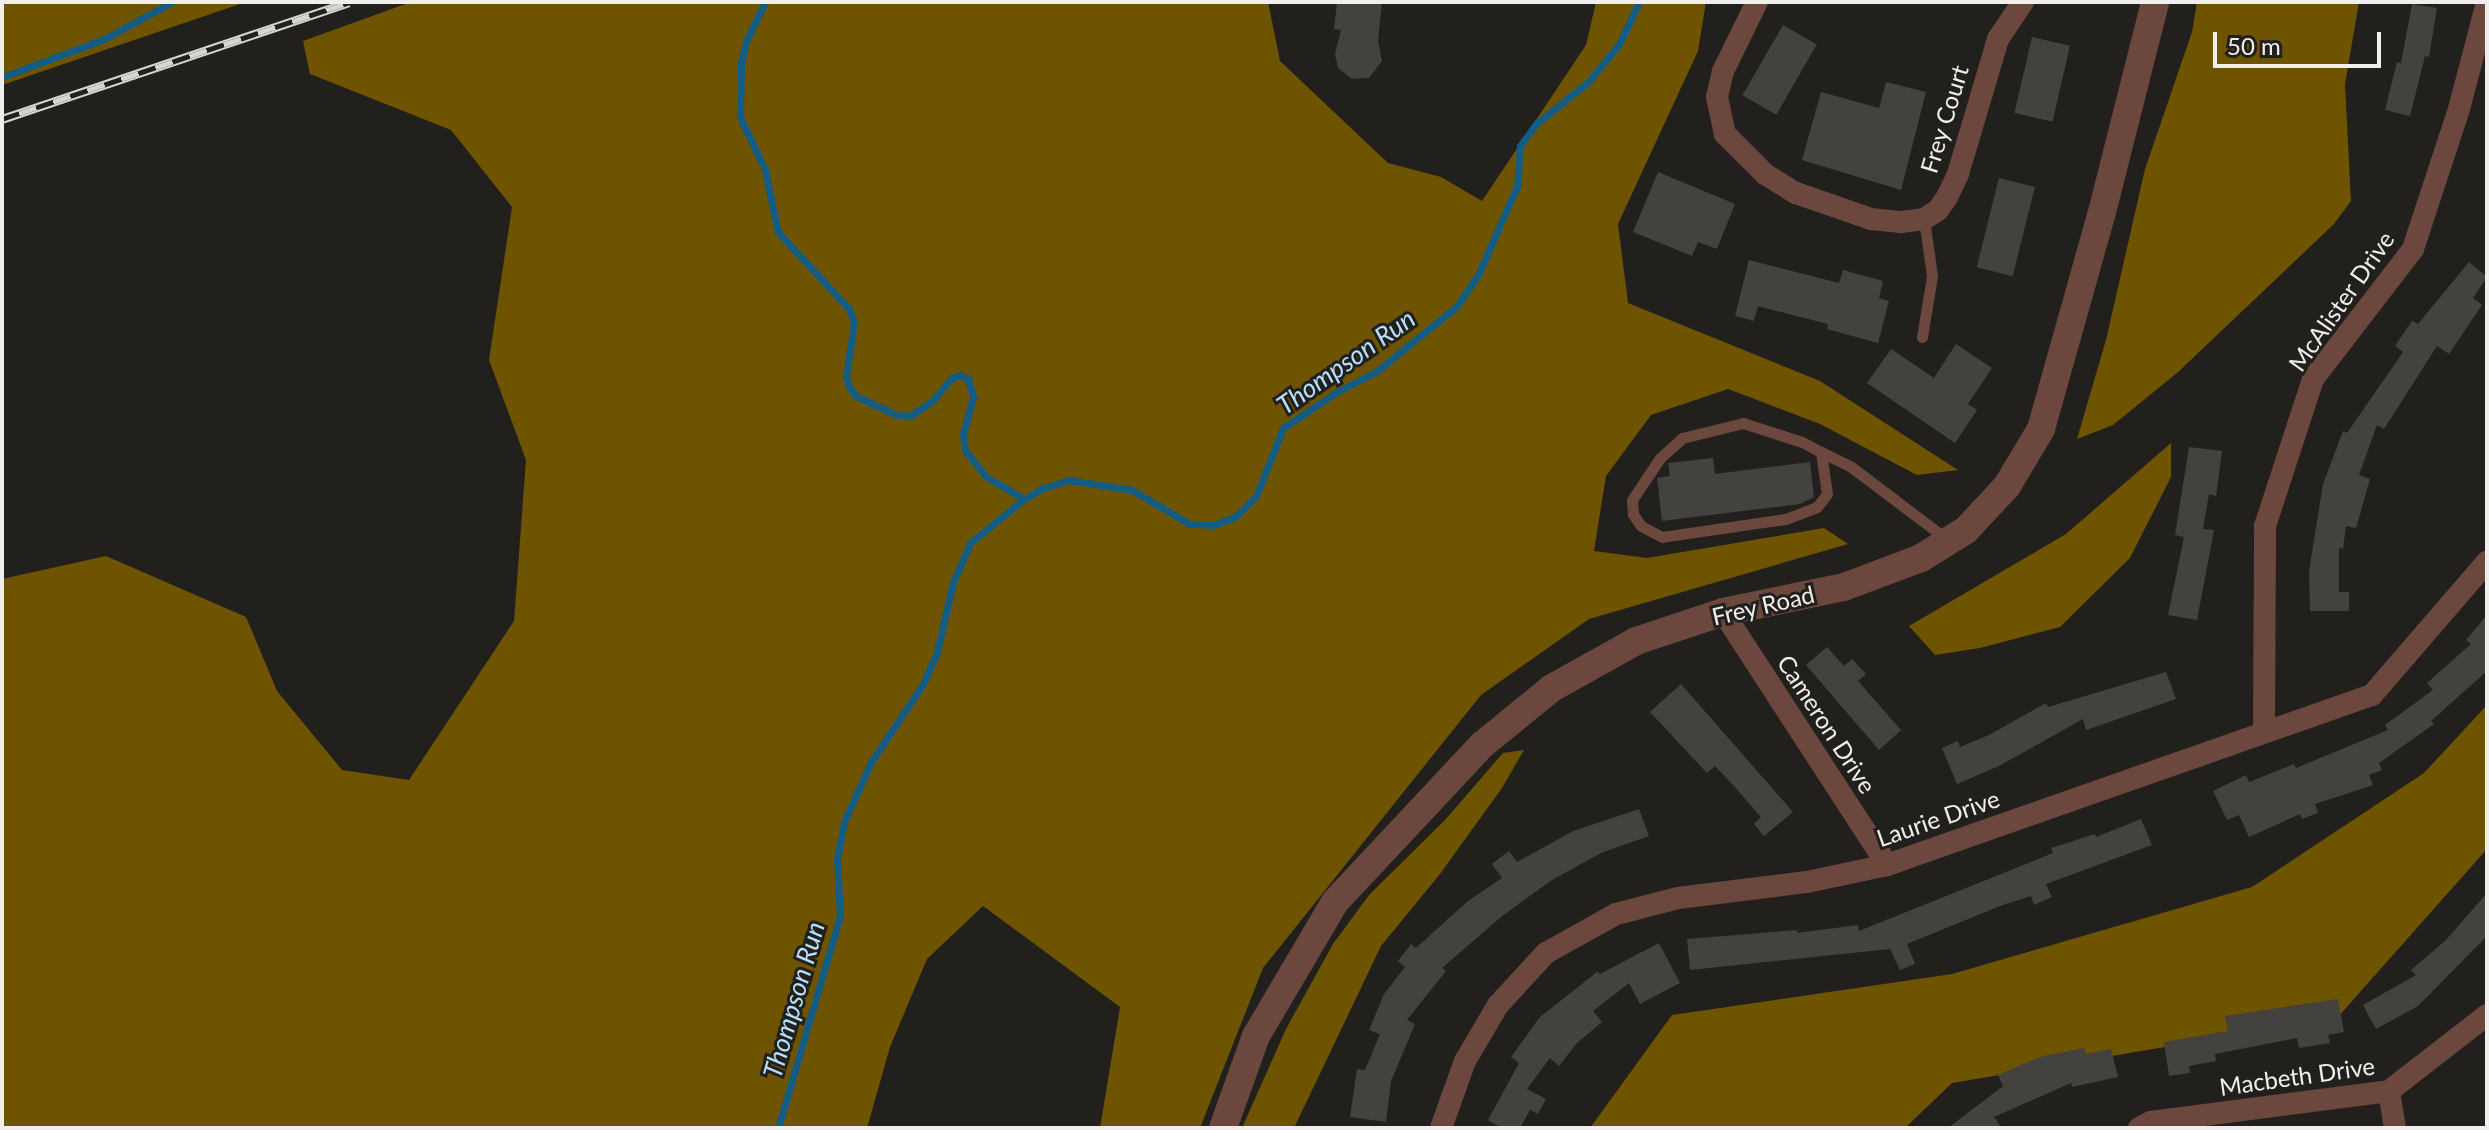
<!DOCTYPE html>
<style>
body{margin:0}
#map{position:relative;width:2489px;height:1130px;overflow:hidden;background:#21201d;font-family:Lato,sans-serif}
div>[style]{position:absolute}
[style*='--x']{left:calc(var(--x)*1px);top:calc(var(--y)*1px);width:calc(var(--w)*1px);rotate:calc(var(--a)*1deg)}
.forest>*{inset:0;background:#6e5300}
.stream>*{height:7px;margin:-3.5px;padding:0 3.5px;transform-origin:3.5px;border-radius:3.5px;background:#135d85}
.building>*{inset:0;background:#43423f;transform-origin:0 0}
.service>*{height:11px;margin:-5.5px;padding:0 5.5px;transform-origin:5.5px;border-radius:5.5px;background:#6b473e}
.minor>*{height:22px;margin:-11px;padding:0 11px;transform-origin:11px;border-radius:11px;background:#6b473e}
.tertiary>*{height:28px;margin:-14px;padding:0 14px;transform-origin:14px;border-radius:14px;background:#6b473e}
.rail>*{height:9px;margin-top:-4.5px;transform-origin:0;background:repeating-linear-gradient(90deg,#21201d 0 18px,#d6d5d3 0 36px);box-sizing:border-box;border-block:2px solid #d6d5d3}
span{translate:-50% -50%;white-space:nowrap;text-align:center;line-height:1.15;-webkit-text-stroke:6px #21201d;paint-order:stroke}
.street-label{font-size:24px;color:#f0efed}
.water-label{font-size:26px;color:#b7e1fe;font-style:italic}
.frame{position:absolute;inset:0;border:4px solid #f0efed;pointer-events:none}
.scale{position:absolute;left:2213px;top:32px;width:168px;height:36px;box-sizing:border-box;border:4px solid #f0efed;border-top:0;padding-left:10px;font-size:24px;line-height:28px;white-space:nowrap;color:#f0efed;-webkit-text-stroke:6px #21201d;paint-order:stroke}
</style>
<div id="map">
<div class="forest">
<div style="clip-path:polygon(2px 2px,246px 2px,2px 85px)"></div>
<div style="clip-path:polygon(411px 2px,1268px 2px,1280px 61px,1388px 163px,1441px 177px,1482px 201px,1586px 45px,1596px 2px,1706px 2px,1698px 51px,1618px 224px,1628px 303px,1820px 381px,1958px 470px,1917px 475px,1820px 424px,1728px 389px,1651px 415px,1606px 476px,1594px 551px,1647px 558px,1824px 528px,1848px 544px,1589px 619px,1481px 695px,1263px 968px,1200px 1128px,1100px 1128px,1120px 1007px,983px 906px,927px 959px,890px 1047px,867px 1128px,2px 1128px,2px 579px,106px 556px,246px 617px,277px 691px,342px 770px,409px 780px,514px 621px,526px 460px,489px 360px,512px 207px,451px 130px,310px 74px,303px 41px)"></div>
<div style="clip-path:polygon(2197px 2px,2359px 2px,2345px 84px,2351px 201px,2334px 224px,2177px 373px,2113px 425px,2077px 439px,2106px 340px,2145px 169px,2192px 32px)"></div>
<div style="clip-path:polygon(2171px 443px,2171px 477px,2130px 558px,2060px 627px,1980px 648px,1935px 655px,1909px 626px,2066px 534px)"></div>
<div style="clip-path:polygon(2487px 705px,2487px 849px,2337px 1018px,1952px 1083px,1905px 1128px,1590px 1128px,1672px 1015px,1952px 974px,2252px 887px,2424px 773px)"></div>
<div style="clip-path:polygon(1524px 750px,1502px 788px,1440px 874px,1381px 946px,1294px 1128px,1242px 1128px,1286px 1029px,1333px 944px,1369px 895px,1445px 820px,1503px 753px)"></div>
</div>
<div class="stream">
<div style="--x:765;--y:2;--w:43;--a:116"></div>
<div style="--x:746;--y:41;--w:22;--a:103"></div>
<div style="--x:741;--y:62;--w:55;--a:91"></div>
<div style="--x:740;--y:117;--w:59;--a:64.7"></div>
<div style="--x:765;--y:170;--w:63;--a:78.2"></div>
<div style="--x:778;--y:232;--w:105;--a:47.3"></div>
<div style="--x:849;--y:309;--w:14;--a:69"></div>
<div style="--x:854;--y:322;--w:56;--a:98.3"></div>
<div style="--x:846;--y:377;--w:10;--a:73"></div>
<div style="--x:849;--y:387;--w:11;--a:52"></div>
<div style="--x:856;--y:396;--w:42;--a:25.3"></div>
<div style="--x:894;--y:414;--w:16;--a:7"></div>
<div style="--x:910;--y:416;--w:25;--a:-34"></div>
<div style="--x:931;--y:402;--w:32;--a:-49"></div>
<div style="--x:952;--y:378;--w:8;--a:-23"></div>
<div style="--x:959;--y:375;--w:10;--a:24"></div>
<div style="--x:968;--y:379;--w:19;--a:74"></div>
<div style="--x:973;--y:397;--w:39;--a:105"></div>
<div style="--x:963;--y:435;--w:15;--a:82"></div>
<div style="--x:965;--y:450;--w:33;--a:52"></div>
<div style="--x:985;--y:476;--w:45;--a:30.5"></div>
<div style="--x:2;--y:77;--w:109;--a:-20.4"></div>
<div style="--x:104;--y:39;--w:77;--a:-28.6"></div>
<div style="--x:778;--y:1128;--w:221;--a:-73.7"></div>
<div style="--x:840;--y:916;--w:57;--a:-93"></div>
<div style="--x:837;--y:859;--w:38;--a:-79"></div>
<div style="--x:844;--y:822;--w:66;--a:-65.8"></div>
<div style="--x:871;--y:762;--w:94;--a:-56.3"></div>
<div style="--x:923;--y:684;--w:35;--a:-66"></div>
<div style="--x:937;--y:652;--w:72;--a:-77.1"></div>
<div style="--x:953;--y:582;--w:43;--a:-66.4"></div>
<div style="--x:970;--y:543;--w:70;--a:-39.2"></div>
<div style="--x:1024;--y:499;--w:22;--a:-30"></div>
<div style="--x:1043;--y:488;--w:27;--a:-17"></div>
<div style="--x:1069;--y:480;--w:64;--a:9"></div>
<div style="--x:1132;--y:490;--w:67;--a:30.4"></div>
<div style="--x:1190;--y:524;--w:23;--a:2"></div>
<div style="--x:1213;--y:525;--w:23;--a:-20"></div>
<div style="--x:1235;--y:517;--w:30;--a:-45"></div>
<div style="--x:1256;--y:496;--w:73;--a:-68.3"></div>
<div style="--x:1283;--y:428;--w:65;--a:-33.7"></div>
<div style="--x:1337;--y:392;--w:45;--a:-27.7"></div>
<div style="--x:1377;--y:371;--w:103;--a:-39.1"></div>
<div style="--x:1457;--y:306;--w:37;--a:-56"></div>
<div style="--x:1478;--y:275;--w:97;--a:-66.3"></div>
<div style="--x:1517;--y:186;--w:40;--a:-85.7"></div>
<div style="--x:1520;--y:146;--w:29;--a:-54"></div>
<div style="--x:1537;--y:123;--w:65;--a:-38.8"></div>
<div style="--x:1588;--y:82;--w:49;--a:-50.8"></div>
<div style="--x:1619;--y:44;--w:47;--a:-64.5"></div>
</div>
<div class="building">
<div style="clip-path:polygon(1337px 2px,1382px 2px,1378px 41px,1382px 61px,1369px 78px,1352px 79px,1338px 68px,1335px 54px,1341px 30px,1334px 29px)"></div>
<div style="clip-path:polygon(2412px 4px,2437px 8px,2429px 57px,2425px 56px,2410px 116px,2385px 110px,2397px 62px,2401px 63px)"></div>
<div style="left:1783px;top:25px;width:39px;height:81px;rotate:30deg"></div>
<div style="left:2032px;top:37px;width:39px;height:78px;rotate:13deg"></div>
<div style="clip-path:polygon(1886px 82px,1926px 92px,1901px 190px,1802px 160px,1821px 92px,1879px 108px)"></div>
<div style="clip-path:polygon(1658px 172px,1735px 204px,1717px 249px,1698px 242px,1692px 256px,1633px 232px)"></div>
<div style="left:1999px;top:178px;width:37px;height:92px;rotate:14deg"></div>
<div style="clip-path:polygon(1749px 260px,1839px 283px,1843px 270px,1883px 281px,1879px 298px,1889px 301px,1878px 343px,1827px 329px,1828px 324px,1758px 306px,1754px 321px,1735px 316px)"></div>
<div style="clip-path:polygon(2469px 262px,2487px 277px,2473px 298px,2482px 305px,2449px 354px,2437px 346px,2384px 429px,2377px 425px,2359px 475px,2370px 479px,2356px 528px,2346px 526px,2343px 549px,2339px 548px,2339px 592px,2349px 592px,2349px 611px,2310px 611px,2309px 571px,2323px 484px,2343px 431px,2347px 433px,2403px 352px,2395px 346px,2412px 321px,2418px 324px)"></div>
<div style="clip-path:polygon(1956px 344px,1992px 368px,1968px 404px,1977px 410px,1955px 443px,1867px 383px,1891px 349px,1934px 378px)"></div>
<div style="clip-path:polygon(2189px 447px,2222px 451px,2216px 496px,2209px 494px,2203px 529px,2214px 530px,2197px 620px,2168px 615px,2184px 537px,2175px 535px)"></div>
<div style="clip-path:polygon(1713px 458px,1715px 474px,1810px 462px,1814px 497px,1800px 504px,1662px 521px,1657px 478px,1670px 476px,1668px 463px)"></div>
<div style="clip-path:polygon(2487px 615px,2487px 671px,2431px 721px,2434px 724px,2379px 763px,2382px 770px,2369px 775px,2373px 785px,2315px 804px,2318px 813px,2302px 819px,2300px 814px,2249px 837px,2239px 815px,2227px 820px,2213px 791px,2246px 775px,2249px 782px,2294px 764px,2296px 768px,2388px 730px,2385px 725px,2433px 690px,2427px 683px,2471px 644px,2466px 640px)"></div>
<div style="clip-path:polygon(1827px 647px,1844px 666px,1852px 659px,1866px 674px,1858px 681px,1901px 730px,1879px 750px,1806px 665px)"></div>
<div style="clip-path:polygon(2166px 672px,2176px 699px,2086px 730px,2083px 719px,1999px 766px,1957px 784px,1942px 748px,1958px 741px,1960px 747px,1989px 735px,2046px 703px,2048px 707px)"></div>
<div style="clip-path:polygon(1681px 684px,1793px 812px,1764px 836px,1754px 824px,1761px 817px,1733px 785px,1715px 766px,1707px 773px,1650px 712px)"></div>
<div style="clip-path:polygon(1639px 809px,1649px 836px,1601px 853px,1552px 880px,1501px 917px,1442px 968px,1446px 971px,1407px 1020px,1415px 1024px,1391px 1081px,1386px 1122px,1350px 1117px,1357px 1069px,1365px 1070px,1380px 1034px,1369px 1030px,1384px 994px,1405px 967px,1398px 961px,1411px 944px,1416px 948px,1468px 901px,1502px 878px,1492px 864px,1509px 851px,1517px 862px,1573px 831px)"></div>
<div style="clip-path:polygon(2141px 819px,2152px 845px,2046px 884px,2052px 897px,2034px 905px,2031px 896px,2000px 906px,1907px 944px,1915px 964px,1900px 970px,1890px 949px,1690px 970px,1687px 939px,1797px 930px,1797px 933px,1858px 925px,1859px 931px,2053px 853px,2051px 848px,2095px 834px,2096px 837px)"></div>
<div style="clip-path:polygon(2487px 893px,2487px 936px,2418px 1006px,2376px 1029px,2363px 1005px,2416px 975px,2411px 970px,2445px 941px)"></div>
<div style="clip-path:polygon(1659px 943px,1680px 983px,1640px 1004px,1629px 983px,1593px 1011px,1602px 1022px,1577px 1043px,1559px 1066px,1550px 1058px,1527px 1089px,1546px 1099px,1538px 1114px,1530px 1110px,1520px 1128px,1502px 1128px,1488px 1120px,1519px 1063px,1511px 1057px,1540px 1017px,1597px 972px,1600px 974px)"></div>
<div style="clip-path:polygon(2338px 999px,2344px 1032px,2328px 1035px,2330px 1043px,2299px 1048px,2297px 1038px,2215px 1054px,2216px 1061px,2189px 1066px,2190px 1073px,2169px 1076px,2164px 1042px,2228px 1031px,2225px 1016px)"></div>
<div style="clip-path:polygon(2084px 1048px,2086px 1054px,2111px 1049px,2118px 1077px,2072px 1087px,2071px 1083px,1994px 1117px,2002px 1128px,1948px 1128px,2003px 1086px,1998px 1075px,2040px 1057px)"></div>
</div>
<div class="service">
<div style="--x:1922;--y:337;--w:62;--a:-80.7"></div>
<div style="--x:1932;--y:276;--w:58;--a:-98"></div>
<div style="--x:1821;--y:452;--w:42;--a:81.9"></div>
<div style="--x:1827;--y:494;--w:16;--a:128"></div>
<div style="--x:1817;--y:507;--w:34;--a:159"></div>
<div style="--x:1785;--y:519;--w:124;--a:171.7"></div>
<div style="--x:1662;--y:537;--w:24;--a:-152"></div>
<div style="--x:1641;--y:526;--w:14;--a:-124"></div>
<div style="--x:1633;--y:514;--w:14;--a:-94"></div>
<div style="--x:1632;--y:500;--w:50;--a:-56.3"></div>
<div style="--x:1660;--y:458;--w:30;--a:-42"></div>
<div style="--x:1682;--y:438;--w:63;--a:-13.8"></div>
<div style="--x:1743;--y:423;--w:62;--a:17.9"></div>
<div style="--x:1802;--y:442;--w:21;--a:28"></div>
<div style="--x:1821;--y:452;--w:32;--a:26"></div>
<div style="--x:1850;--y:466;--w:123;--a:37.1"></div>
</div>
<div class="minor">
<div style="--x:1757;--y:2;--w:77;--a:116.2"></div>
<div style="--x:1723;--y:71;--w:27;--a:103"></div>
<div style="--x:1717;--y:97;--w:38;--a:78"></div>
<div style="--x:1725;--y:134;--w:57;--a:45"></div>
<div style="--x:1765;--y:174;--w:36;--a:32"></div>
<div style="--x:1796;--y:193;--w:79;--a:19.1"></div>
<div style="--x:1871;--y:219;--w:30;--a:6"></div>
<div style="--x:1901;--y:222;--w:23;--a:-7"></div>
<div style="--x:1924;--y:219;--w:17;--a:-33"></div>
<div style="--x:1938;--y:210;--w:16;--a:-55"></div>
<div style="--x:1947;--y:197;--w:25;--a:-64"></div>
<div style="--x:1958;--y:174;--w:141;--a:-73.5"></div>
<div style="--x:1998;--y:39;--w:45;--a:-56"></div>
<div style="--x:1723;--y:612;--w:302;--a:57"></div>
<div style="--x:2264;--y:730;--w:204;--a:-89.7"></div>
<div style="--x:2265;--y:526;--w:155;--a:-71.9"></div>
<div style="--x:2313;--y:379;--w:164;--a:-52.4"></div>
<div style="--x:2413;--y:249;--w:147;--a:-71.8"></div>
<div style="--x:2459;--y:109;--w:111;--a:-75.3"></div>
<div style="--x:2389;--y:1091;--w:37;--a:81"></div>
<div style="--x:1441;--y:1128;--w:71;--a:-70.3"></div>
<div style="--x:1465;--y:1061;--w:65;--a:-59.5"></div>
<div style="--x:1498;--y:1005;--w:71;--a:-47.3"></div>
<div style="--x:1546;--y:953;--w:80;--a:-29.1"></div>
<div style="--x:1616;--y:914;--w:64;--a:-14.5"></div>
<div style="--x:1678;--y:898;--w:130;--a:-7.1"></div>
<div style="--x:1807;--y:882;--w:82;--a:-12"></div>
<div style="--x:1887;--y:865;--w:514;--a:-19.32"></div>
<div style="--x:2372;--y:695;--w:176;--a:-49.2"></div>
<div style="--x:2139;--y:1128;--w:13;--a:-27"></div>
<div style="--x:2151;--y:1122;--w:240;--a:-7.4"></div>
<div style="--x:2389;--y:1091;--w:124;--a:-37.8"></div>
</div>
<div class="tertiary">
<div style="--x:1223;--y:1128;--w:98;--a:-70.3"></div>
<div style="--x:1256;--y:1036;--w:156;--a:-59.5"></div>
<div style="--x:1335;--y:902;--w:215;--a:-46.9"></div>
<div style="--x:1482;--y:745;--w:90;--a:-39.2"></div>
<div style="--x:1552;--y:688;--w:96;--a:-29.2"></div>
<div style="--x:1636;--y:641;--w:92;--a:-18.4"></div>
<div style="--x:1723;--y:612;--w:124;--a:-11.7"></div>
<div style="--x:1844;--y:587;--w:82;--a:-20.6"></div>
<div style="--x:1921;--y:558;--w:53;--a:-31.9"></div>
<div style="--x:1966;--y:530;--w:60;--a:-47"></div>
<div style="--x:2007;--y:486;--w:66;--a:-59.2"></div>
<div style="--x:2041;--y:429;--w:221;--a:-74.3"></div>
<div style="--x:2101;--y:216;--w:221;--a:-75.8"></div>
</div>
<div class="rail">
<div style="--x:2;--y:119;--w:366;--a:-18.6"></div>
</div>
<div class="street-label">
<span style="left:1944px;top:119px;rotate:-73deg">Frey Court</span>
<span style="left:2341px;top:301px;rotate:-55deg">McAlister Drive</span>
<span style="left:1763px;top:605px;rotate:-13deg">Frey Road</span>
<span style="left:1827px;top:724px;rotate:57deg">Cameron Drive</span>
<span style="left:1938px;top:818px;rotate:-19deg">Laurie Drive</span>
<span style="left:2297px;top:1076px;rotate:-8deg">Macbeth Drive</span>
</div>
<div class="water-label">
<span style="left:1346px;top:362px;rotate:-35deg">Thompson Run</span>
<span style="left:794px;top:1000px;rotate:-74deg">Thompson Run</span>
</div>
<div class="frame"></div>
<div class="scale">50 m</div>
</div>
